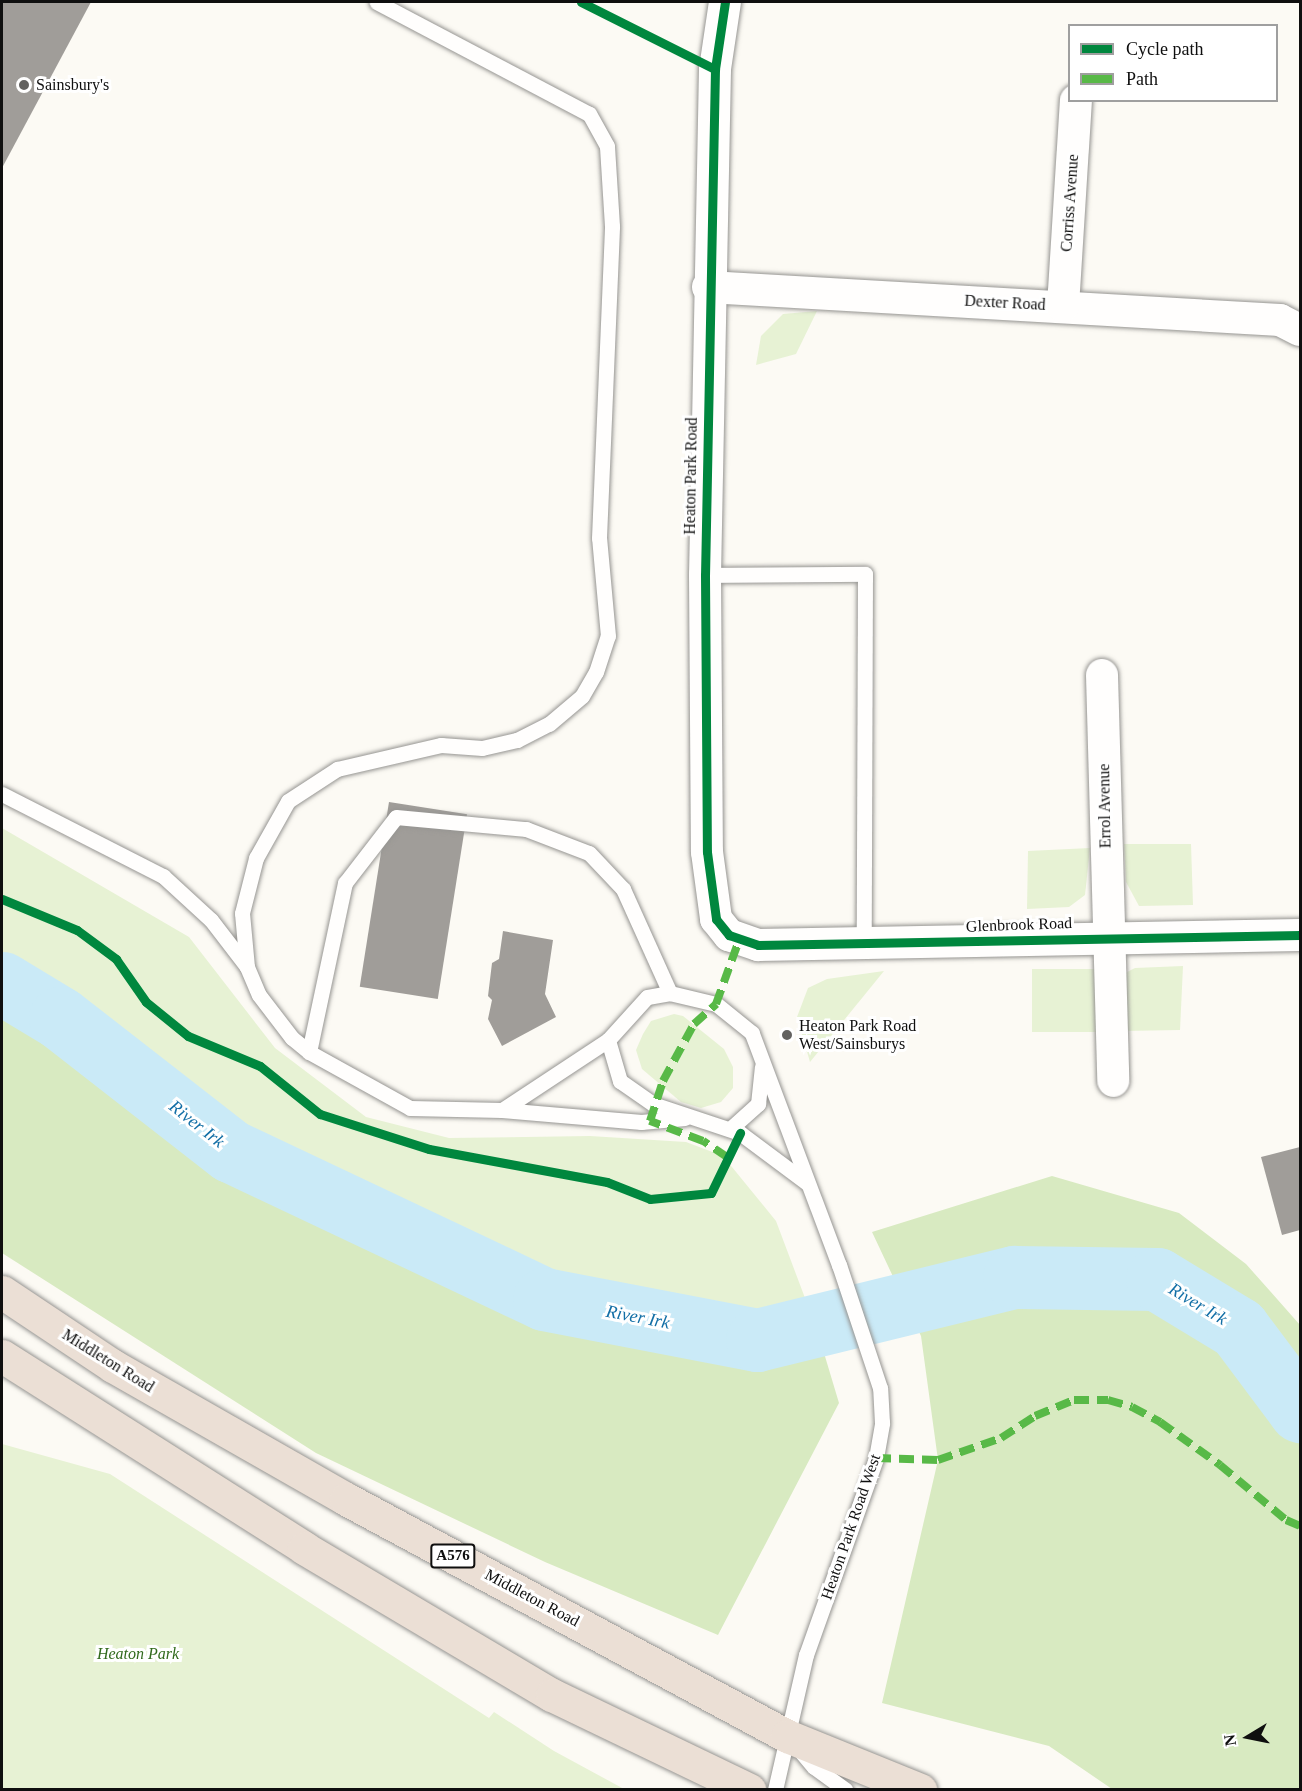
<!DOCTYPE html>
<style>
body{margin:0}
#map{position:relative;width:1302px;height:1791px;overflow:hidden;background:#fcfaf4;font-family:"Times New Roman",serif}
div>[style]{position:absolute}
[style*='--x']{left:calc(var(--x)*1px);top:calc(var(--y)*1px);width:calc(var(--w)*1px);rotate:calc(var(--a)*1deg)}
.green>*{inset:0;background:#e7f2d4;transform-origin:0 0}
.forest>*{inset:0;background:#d8eac1}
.river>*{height:63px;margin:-31.5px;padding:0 31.5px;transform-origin:31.5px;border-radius:31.5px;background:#caeaf7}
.building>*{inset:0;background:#a09d99;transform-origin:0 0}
.roads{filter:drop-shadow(0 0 2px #969592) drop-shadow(0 0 2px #969592)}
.lane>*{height:15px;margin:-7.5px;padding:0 7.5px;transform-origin:7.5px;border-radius:7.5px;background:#fffefd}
.street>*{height:32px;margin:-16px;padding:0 16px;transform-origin:16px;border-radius:16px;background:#fffefd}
.highway>*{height:33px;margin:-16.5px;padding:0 16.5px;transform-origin:16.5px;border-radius:16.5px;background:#ebdfd5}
.quiet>*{height:8px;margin-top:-4px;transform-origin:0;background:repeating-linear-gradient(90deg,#58b947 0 15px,transparent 0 23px)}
.cycleway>*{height:9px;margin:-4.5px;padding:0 4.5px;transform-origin:4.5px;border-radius:4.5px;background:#00873e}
.dots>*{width:16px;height:16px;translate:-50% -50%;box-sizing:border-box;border:3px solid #fff;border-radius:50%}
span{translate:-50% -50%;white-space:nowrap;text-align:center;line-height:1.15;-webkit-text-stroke:6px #fff;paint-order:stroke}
.shield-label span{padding:2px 4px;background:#fff;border:2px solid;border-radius:4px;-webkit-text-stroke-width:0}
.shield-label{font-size:15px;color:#0f0f0f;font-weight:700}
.poi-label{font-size:16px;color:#0f0f0f}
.left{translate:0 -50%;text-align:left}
.street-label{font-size:16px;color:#0f0f0f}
.park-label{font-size:16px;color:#316a1c;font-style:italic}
.water-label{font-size:18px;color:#136fa6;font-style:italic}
.frame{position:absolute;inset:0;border:3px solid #0f0f0f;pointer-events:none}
.legend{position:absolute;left:1068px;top:24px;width:210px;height:78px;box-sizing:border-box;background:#fff;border:2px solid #9f9f9f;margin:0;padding:8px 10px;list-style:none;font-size:18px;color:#0f0f0f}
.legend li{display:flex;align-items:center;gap:12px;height:30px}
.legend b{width:30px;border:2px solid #9f9f9f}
.north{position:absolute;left:1218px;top:1707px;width:60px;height:60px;-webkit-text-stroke:4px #fff;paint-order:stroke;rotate:260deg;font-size:16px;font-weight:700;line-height:24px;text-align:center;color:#0f0f0f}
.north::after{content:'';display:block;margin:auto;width:21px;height:27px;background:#0f0f0f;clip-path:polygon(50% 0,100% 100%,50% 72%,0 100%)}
</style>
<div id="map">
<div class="green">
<div style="clip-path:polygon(817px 311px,796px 354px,756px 365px,761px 336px,783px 314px)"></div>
<div style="clip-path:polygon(2px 828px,189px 937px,275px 1048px,366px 1117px,449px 1138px,590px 1136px,686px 1142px,723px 1156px,776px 1221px,805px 1298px,751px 1313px,541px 1272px,235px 1129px,109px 1027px,46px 981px,2px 954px)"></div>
<div style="clip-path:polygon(1124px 844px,1191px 844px,1193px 905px,1139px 906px,1126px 882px)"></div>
<div style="clip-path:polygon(1090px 848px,1085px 895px,1069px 907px,1027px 909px,1028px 851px)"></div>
<div style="clip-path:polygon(1183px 966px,1180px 1030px,1123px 1031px,1123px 974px,1135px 968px)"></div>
<div style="left:1032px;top:969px;width:65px;height:63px"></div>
<div style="clip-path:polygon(884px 971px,810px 1062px,797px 1017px,808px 988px,827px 979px)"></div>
<div style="clip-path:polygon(674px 1014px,683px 1016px,724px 1049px,733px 1067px,733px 1088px,721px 1102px,701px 1108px,681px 1102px,642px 1069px,636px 1050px,643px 1034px,651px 1021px)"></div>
<div style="clip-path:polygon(2px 1444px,110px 1474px,489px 1718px,494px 1712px,554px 1751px,624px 1789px,2px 1789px)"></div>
</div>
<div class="forest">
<div style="clip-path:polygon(2px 1002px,138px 1089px,237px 1172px,434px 1274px,553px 1315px,735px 1349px,821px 1343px,839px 1403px,718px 1635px,545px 1562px,316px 1453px,2px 1253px)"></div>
<div style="clip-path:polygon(1052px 1176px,1179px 1213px,1246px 1264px,1300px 1325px,1300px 1789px,1112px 1789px,1049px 1746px,882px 1703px,938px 1460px,921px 1336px,872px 1232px)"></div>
</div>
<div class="river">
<div style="--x:2;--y:983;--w:68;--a:31.1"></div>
<div style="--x:60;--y:1018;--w:217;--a:37.9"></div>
<div style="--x:231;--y:1151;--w:346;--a:25.3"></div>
<div style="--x:544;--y:1299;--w:217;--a:10.9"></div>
<div style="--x:757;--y:1340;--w:265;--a:-13.8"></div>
<div style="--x:1014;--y:1277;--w:143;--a:0.8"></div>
<div style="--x:1157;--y:1279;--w:95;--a:31.2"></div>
<div style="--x:1238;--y:1328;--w:104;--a:53.2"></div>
</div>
<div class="building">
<div style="clip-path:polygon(2px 2px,91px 2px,2px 168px)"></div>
<div style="left:389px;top:802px;width:79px;height:187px;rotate:9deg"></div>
<div style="clip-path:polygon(503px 931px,553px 940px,545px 994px,556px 1017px,502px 1046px,488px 1019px,492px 1000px,488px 996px,492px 963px,499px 959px)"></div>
<div style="clip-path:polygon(1300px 1147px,1300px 1230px,1282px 1235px,1261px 1157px)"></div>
</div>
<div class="roads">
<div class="lane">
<div style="--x:705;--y:575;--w:160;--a:-0.4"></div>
<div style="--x:865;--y:574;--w:371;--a:90.2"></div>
<div style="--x:2;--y:794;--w:181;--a:27"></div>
<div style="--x:163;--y:876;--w:65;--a:42.5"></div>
<div style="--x:211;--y:920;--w:59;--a:52.5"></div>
<div style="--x:247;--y:967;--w:30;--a:67"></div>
<div style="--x:259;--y:995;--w:54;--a:52.5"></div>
<div style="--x:292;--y:1038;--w:22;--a:39"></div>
<div style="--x:309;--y:1052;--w:115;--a:29"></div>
<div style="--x:410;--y:1108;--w:92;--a:1.2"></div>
<div style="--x:502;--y:1110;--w:140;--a:4.9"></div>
<div style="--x:641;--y:1122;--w:44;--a:-5.2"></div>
<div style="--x:247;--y:967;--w:54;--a:-95.3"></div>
<div style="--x:242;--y:913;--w:57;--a:-75.7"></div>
<div style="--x:256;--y:858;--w:65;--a:-60.7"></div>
<div style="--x:288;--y:801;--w:59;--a:-33.1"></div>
<div style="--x:337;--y:769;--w:107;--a:-13"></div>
<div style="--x:441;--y:745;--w:41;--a:4.2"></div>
<div style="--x:482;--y:748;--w:36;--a:-13"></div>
<div style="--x:517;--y:740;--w:36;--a:-27"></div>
<div style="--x:549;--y:724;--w:43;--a:-40.3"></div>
<div style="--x:582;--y:696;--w:28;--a:-60"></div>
<div style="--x:596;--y:672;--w:38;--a:-72"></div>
<div style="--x:608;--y:636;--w:98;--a:-95.2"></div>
<div style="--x:599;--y:538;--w:312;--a:-87.6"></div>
<div style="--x:612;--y:226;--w:80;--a:-93.6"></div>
<div style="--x:607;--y:146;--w:37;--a:-119"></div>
<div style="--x:589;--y:114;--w:240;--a:-152.2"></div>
<div style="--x:309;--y:1052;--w:173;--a:-78"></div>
<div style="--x:345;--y:883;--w:83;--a:-52.3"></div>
<div style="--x:396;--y:817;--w:131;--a:5.3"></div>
<div style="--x:526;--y:829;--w:67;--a:20.9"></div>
<div style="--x:589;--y:853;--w:50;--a:46.6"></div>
<div style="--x:623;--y:889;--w:114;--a:65.7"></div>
<div style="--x:502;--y:1110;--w:127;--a:-33.4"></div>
<div style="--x:730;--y:1129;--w:38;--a:-42"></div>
<div style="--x:758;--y:1104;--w:37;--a:-84"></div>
<div style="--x:797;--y:1747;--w:26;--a:50"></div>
<div style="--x:814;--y:1767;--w:39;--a:36"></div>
<div style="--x:775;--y:1790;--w:139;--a:-77.1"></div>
<div style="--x:806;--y:1655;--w:209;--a:-70.4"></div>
<div style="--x:876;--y:1458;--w:36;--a:-80"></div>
<div style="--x:882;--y:1423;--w:35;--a:-93"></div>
<div style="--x:880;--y:1388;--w:130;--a:-108.4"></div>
<div style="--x:839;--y:1265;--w:248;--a:-110.6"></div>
<div style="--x:752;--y:1033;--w:46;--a:-141.1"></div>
<div style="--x:716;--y:1004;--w:47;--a:-166.6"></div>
<div style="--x:670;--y:993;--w:23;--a:170"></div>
<div style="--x:647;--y:997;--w:58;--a:132.2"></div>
<div style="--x:608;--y:1040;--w:43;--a:73.7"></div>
<div style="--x:620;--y:1081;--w:40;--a:34.9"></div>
<div style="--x:653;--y:1104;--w:92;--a:18.4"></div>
<div style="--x:740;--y:1133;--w:84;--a:36.7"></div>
</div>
<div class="street">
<div style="--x:725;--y:2;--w:68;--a:98.5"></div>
<div style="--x:715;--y:69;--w:506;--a:91.13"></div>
<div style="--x:705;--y:575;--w:277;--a:89.6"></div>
<div style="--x:707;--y:852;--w:68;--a:82.3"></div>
<div style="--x:716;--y:919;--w:21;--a:51"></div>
<div style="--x:729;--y:935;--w:31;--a:19"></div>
<div style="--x:758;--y:945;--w:542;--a:-1.06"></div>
<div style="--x:708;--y:287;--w:573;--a:3.3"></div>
<div style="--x:1280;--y:320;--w:22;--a:27"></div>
<div style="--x:1063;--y:306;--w:206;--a:-86.4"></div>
<div style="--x:1102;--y:675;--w:406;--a:88.4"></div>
</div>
<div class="highway">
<div style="--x:2;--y:1292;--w:133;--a:33.7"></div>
<div style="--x:113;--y:1366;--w:268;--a:29.7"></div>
<div style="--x:346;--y:1499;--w:501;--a:28.25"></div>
<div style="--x:787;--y:1736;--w:144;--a:22.1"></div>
<div style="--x:2;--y:1356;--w:358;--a:32.4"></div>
<div style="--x:304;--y:1548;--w:288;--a:30.7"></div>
<div style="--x:552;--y:1695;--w:219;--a:25.7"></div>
</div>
</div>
<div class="quiet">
<div style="--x:727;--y:1157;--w:29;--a:-146"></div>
<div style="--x:703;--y:1141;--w:57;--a:-159.3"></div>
<div style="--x:650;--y:1121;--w:42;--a:-72"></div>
<div style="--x:663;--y:1081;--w:65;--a:-61.5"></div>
<div style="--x:694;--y:1024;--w:30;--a:-42"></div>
<div style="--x:716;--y:1004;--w:68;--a:-70.2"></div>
<div style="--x:876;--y:1458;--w:62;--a:1.8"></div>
<div style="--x:938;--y:1460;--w:67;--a:-19.2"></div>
<div style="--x:1001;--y:1438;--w:40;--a:-32.9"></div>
<div style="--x:1035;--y:1416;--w:42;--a:-22.3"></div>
<div style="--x:1074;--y:1400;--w:34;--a:0"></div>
<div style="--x:1108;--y:1400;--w:25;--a:16"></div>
<div style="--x:1132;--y:1407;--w:32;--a:28"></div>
<div style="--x:1160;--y:1422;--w:74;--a:35.6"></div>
<div style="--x:1220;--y:1465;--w:86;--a:39.8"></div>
<div style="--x:1286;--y:1520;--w:15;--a:23"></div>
</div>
<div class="cycleway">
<div style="--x:581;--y:2;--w:150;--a:26.6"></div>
<div style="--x:725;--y:2;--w:68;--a:98.5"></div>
<div style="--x:715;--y:69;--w:506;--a:91.13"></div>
<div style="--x:705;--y:575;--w:277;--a:89.6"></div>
<div style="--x:707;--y:852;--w:68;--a:82.3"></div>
<div style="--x:716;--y:919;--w:21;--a:51"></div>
<div style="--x:729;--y:935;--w:31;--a:19"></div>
<div style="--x:758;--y:945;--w:542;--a:-1.06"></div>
<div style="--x:2;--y:899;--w:81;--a:22.5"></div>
<div style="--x:77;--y:930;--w:49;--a:36.6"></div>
<div style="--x:116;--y:959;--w:52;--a:55.1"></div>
<div style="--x:146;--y:1002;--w:54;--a:39"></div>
<div style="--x:188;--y:1036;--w:78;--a:22.6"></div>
<div style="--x:260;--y:1066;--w:77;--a:38.7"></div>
<div style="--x:320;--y:1114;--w:114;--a:17.8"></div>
<div style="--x:429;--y:1149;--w:181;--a:10.5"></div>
<div style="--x:607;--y:1182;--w:46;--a:21.6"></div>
<div style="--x:650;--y:1199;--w:61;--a:-5.6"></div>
<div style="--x:711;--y:1193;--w:67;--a:-64.2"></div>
</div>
<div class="dots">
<div style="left:24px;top:85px;background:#62615f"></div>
<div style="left:787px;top:1035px;background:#62615f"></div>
</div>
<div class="shield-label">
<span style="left:453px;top:1556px">A576</span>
</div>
<div class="poi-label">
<span class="left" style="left:36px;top:85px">Sainsbury's</span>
<span class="left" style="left:799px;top:1035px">Heaton Park Road<br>West/Sainsburys</span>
</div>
<div class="street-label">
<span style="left:1070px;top:203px;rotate:-86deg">Corriss Avenue</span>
<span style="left:1005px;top:303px;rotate:3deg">Dexter Road</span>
<span style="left:691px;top:476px;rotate:-89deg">Heaton Park Road</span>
<span style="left:1105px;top:806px;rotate:-91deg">Errol Avenue</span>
<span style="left:1019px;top:925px;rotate:-2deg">Glenbrook Road</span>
<span style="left:108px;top:1361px;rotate:32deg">Middleton Road</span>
<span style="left:851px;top:1527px;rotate:-71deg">Heaton Park Road West</span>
<span style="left:532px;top:1598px;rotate:28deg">Middleton Road</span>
</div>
<div class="park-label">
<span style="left:138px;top:1654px">Heaton Park</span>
</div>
<div class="water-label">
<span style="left:197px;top:1124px;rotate:38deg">River Irk</span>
<span style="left:1198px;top:1304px;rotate:31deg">River Irk</span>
<span style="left:638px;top:1317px;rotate:11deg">River Irk</span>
</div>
<div class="frame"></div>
<ul class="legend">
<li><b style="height:8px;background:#00873e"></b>Cycle path</li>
<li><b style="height:8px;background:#58b947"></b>Path</li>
</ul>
<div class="north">N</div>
</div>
